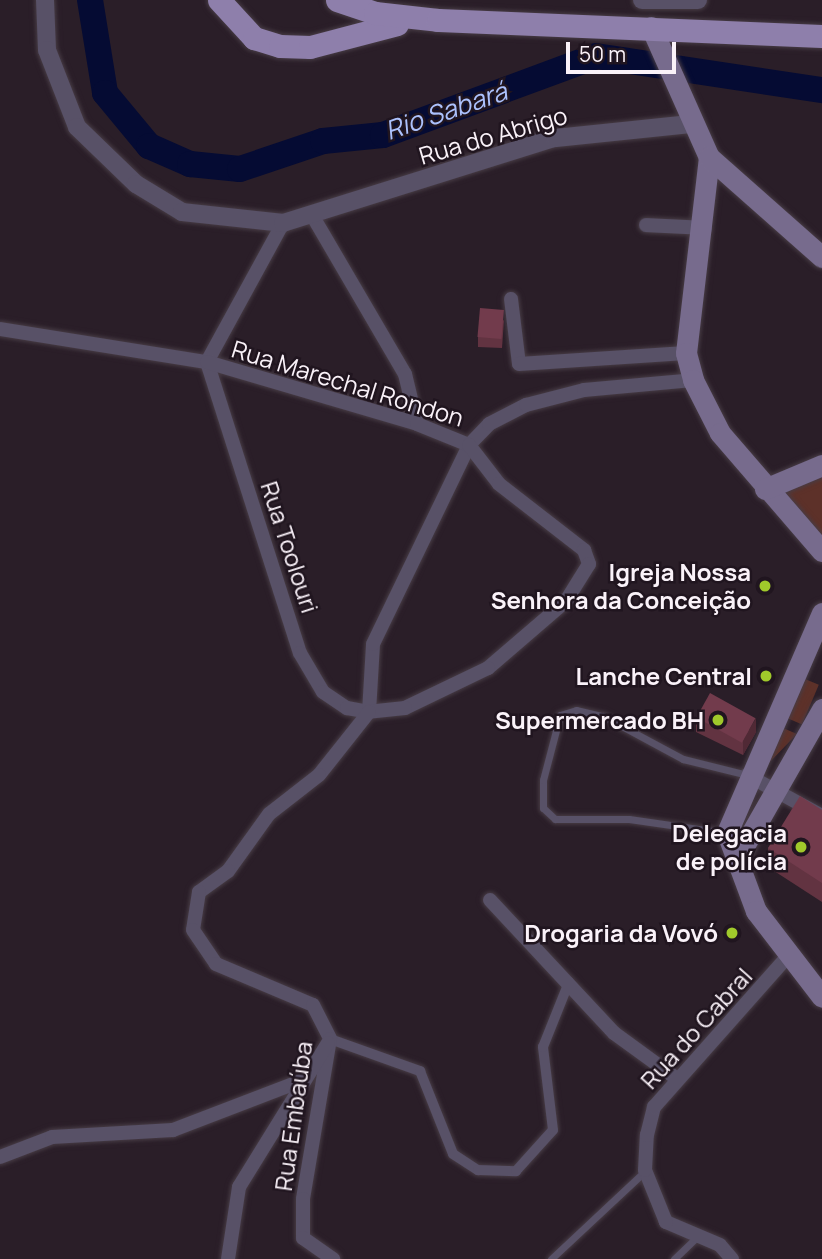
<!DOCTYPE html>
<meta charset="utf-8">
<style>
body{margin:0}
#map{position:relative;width:822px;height:1259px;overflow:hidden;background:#2a1e28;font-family:Manrope,sans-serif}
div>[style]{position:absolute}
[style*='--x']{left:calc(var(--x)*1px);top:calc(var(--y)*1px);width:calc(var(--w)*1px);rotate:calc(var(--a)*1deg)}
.green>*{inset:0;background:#5d3129;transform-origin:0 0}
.river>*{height:26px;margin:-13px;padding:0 13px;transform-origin:13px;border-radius:13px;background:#050b33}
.roads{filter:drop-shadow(0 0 2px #473c45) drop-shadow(0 0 2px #473c45)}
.service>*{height:7px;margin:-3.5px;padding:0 3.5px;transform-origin:3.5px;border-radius:3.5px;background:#585167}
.pedestrian>*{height:10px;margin:-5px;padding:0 5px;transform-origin:5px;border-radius:5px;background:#585167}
.minor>*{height:14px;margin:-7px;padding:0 7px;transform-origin:7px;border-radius:7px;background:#585167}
.tertiary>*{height:18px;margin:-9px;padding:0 9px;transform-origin:9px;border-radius:9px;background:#585167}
.secondary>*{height:21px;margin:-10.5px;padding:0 10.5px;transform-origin:10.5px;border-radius:10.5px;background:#776b8d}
.primary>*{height:23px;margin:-11.5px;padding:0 11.5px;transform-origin:11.5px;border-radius:11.5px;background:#8e7fab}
.wall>*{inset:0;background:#623341}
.shaded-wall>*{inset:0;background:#502935}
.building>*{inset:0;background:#723b4c;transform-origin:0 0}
.dots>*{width:19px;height:19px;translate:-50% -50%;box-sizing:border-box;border:4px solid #20151f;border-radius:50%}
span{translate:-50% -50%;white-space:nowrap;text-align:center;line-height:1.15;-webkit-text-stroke:5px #20151f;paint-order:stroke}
.street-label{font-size:24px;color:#faf2f9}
.poi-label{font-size:24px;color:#faf2f9;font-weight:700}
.right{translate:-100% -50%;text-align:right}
.water-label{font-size:26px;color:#acc1fc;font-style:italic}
.scale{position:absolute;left:566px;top:42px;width:110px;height:32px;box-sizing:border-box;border:4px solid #faf2f9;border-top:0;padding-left:9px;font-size:21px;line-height:24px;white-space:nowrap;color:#faf2f9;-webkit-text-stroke:5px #20151f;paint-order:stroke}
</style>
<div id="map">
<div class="green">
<div style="clip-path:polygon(822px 473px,822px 540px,782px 489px)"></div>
<div style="left:805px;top:679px;width:15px;height:43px;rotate:23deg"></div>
<div style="clip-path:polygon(783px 728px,797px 734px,765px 767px)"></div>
</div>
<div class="river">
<div style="--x:90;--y:0;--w:94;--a:80.8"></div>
<div style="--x:105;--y:93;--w:69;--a:50.3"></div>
<div style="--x:149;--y:146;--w:45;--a:23.7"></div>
<div style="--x:190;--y:164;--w:50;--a:5.7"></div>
<div style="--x:240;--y:169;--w:88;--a:-18.6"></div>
<div style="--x:323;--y:141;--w:60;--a:-5.7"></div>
<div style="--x:383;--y:135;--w:227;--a:-20.3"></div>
<div style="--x:596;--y:56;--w:229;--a:8.6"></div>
</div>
<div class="roads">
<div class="service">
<div style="--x:726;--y:833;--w:98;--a:-171.8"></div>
<div style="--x:629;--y:819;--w:74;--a:180"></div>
<div style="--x:555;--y:819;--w:16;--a:-137"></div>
<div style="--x:543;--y:808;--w:28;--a:-90"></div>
<div style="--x:543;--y:780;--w:67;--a:-75.3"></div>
<div style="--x:560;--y:715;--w:17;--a:-17"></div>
<div style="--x:576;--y:710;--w:28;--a:13"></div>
<div style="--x:603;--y:716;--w:91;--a:28.3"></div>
<div style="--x:683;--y:759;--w:66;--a:14"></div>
<div style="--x:551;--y:1259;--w:129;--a:-43.1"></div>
<div style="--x:674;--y:1259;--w:30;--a:-44"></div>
</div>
<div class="pedestrian">
<div style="--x:330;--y:1039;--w:96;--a:19.6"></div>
<div style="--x:420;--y:1071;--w:89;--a:68.3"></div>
<div style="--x:453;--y:1154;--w:30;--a:33"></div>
<div style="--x:478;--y:1170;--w:38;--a:2"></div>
<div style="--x:516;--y:1171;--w:55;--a:-47.9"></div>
<div style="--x:553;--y:1130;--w:84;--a:-96.9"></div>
<div style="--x:543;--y:1047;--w:70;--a:-68.2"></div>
</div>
<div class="minor">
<div style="--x:312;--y:215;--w:184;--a:59.7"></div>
<div style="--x:405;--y:374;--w:51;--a:76.5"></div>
<div style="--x:283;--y:223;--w:158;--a:118.7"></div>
<div style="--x:207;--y:362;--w:305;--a:72.3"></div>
<div style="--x:300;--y:653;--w:45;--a:59.5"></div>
<div style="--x:323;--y:692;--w:29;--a:34"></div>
<div style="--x:347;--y:708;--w:22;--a:10"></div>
<div style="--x:369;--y:712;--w:68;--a:-86.6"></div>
<div style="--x:373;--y:644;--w:221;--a:-64.2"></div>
<div style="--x:469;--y:445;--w:29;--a:-46"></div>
<div style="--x:489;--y:424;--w:42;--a:-27.2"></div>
<div style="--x:526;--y:405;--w:60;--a:-14.5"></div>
<div style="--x:584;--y:390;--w:109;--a:-5.2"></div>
<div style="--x:646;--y:225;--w:59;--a:2.9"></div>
<div style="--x:511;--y:299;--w:65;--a:83"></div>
<div style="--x:519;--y:364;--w:167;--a:-3.8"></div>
<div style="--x:0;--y:329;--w:210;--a:9.1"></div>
<div style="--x:207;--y:362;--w:219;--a:16.4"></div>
<div style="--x:417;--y:424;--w:56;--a:22"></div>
<div style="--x:469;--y:445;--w:49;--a:52.4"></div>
<div style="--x:499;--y:484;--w:108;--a:37.8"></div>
<div style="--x:584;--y:550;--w:15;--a:70"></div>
<div style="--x:589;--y:564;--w:44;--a:121.9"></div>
<div style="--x:566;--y:601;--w:103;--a:139.3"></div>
<div style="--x:488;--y:668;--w:92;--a:154.3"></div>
<div style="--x:405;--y:708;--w:36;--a:174"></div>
<div style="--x:369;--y:712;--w:80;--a:128.4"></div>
<div style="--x:319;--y:775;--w:63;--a:142"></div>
<div style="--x:269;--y:814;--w:70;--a:125.7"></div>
<div style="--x:228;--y:871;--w:36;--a:144"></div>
<div style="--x:199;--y:892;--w:38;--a:99"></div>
<div style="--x:193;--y:930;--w:41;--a:55.9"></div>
<div style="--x:216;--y:964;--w:105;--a:22.9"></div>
<div style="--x:313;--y:1005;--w:38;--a:63"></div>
<div style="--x:330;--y:1039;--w:162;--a:99.6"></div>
<div style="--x:303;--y:1199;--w:39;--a:90"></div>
<div style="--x:303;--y:1238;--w:37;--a:35"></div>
<div style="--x:747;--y:775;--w:85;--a:28.7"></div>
<div style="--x:490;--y:900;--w:182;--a:47"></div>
<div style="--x:614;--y:1033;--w:78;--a:36.1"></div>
<div style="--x:0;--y:1157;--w:56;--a:-21"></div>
<div style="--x:52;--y:1137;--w:121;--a:-3.3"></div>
<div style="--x:173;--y:1130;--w:139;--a:-21"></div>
<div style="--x:228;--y:1259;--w:73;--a:-81.3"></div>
<div style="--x:239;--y:1187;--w:169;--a:-58.3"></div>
<div style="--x:732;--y:1259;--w:18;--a:-131"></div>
<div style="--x:720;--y:1245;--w:59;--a:-156.9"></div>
<div style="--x:666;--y:1222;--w:56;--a:-112"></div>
<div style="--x:645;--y:1170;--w:35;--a:-87"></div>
<div style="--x:647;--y:1135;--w:29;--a:-76"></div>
<div style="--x:654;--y:1107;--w:203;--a:-48.4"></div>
</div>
<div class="tertiary">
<div style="--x:45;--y:0;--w:50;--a:87.7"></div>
<div style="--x:47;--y:50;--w:83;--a:68.7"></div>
<div style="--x:77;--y:127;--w:82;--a:44"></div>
<div style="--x:136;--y:184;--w:54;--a:31.3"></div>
<div style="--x:182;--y:212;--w:102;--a:6.2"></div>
<div style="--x:283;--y:223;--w:285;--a:-17.4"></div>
<div style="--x:555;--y:138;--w:137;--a:-5.9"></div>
<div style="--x:642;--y:0;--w:56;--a:0"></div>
</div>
<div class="secondary">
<div style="--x:651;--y:27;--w:142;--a:66"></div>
<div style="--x:709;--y:157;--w:197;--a:96.7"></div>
<div style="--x:686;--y:353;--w:28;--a:75"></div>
<div style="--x:693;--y:380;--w:59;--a:63"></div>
<div style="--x:720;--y:433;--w:156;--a:49.2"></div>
<div style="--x:709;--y:157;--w:151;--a:41.5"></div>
<div style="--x:765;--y:489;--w:62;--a:-22.8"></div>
<div style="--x:822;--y:613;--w:240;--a:113.4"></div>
<div style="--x:727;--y:833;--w:83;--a:69.6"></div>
<div style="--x:756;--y:911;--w:108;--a:52.5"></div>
<div style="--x:736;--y:860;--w:174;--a:-60.3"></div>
</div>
<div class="primary">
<div style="--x:219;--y:0;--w:52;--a:47.4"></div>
<div style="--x:254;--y:38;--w:27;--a:17"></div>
<div style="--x:280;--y:46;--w:30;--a:2"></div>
<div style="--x:310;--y:47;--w:90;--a:-14.8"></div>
<div style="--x:337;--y:0;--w:40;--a:18.9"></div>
<div style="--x:375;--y:13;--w:63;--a:6.3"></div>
<div style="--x:438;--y:20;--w:384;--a:2.4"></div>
</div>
</div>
<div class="wall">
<div style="clip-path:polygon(504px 320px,502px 348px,478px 347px,478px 337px)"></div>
<div style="clip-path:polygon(696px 717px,756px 732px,743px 755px,696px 732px)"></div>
<div style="clip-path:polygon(822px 810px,822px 902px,768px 867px,768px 848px)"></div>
</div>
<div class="shaded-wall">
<div style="clip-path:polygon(756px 718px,756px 732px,743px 755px,743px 740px)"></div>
</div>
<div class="building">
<div style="left:480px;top:308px;width:24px;height:29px;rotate:5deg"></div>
<div style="left:710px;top:693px;width:52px;height:28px;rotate:29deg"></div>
<div style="clip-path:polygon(800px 796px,822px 810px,822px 883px,768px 848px)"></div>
</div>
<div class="dots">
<div style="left:765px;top:586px;background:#a0c92b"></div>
<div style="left:766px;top:676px;background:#a0c92b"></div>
<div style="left:718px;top:720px;background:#a0c92b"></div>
<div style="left:801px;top:847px;background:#a0c92b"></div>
<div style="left:732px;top:933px;background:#a0c92b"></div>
</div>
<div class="street-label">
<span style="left:493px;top:135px;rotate:-16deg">Rua do Abrigo</span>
<span style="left:348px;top:383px;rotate:17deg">Rua Marechal Rondon</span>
<span style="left:290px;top:547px;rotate:72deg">Rua Toolouri</span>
<span style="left:696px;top:1028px;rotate:-48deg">Rua do Cabral</span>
<span style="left:293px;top:1116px;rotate:-82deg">Rua Embaúba</span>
</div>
<div class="poi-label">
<span class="right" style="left:751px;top:586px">Igreja Nossa<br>Senhora da Conceição</span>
<span class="right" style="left:752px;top:676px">Lanche Central</span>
<span class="right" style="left:704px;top:720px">Supermercado BH</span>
<span class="right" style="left:787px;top:847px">Delegacia<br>de polícia</span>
<span class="right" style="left:718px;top:933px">Drogaria da Vovó</span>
</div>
<div class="water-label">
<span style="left:446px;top:111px;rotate:-19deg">Rio Sabará</span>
</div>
<div class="scale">50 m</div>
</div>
